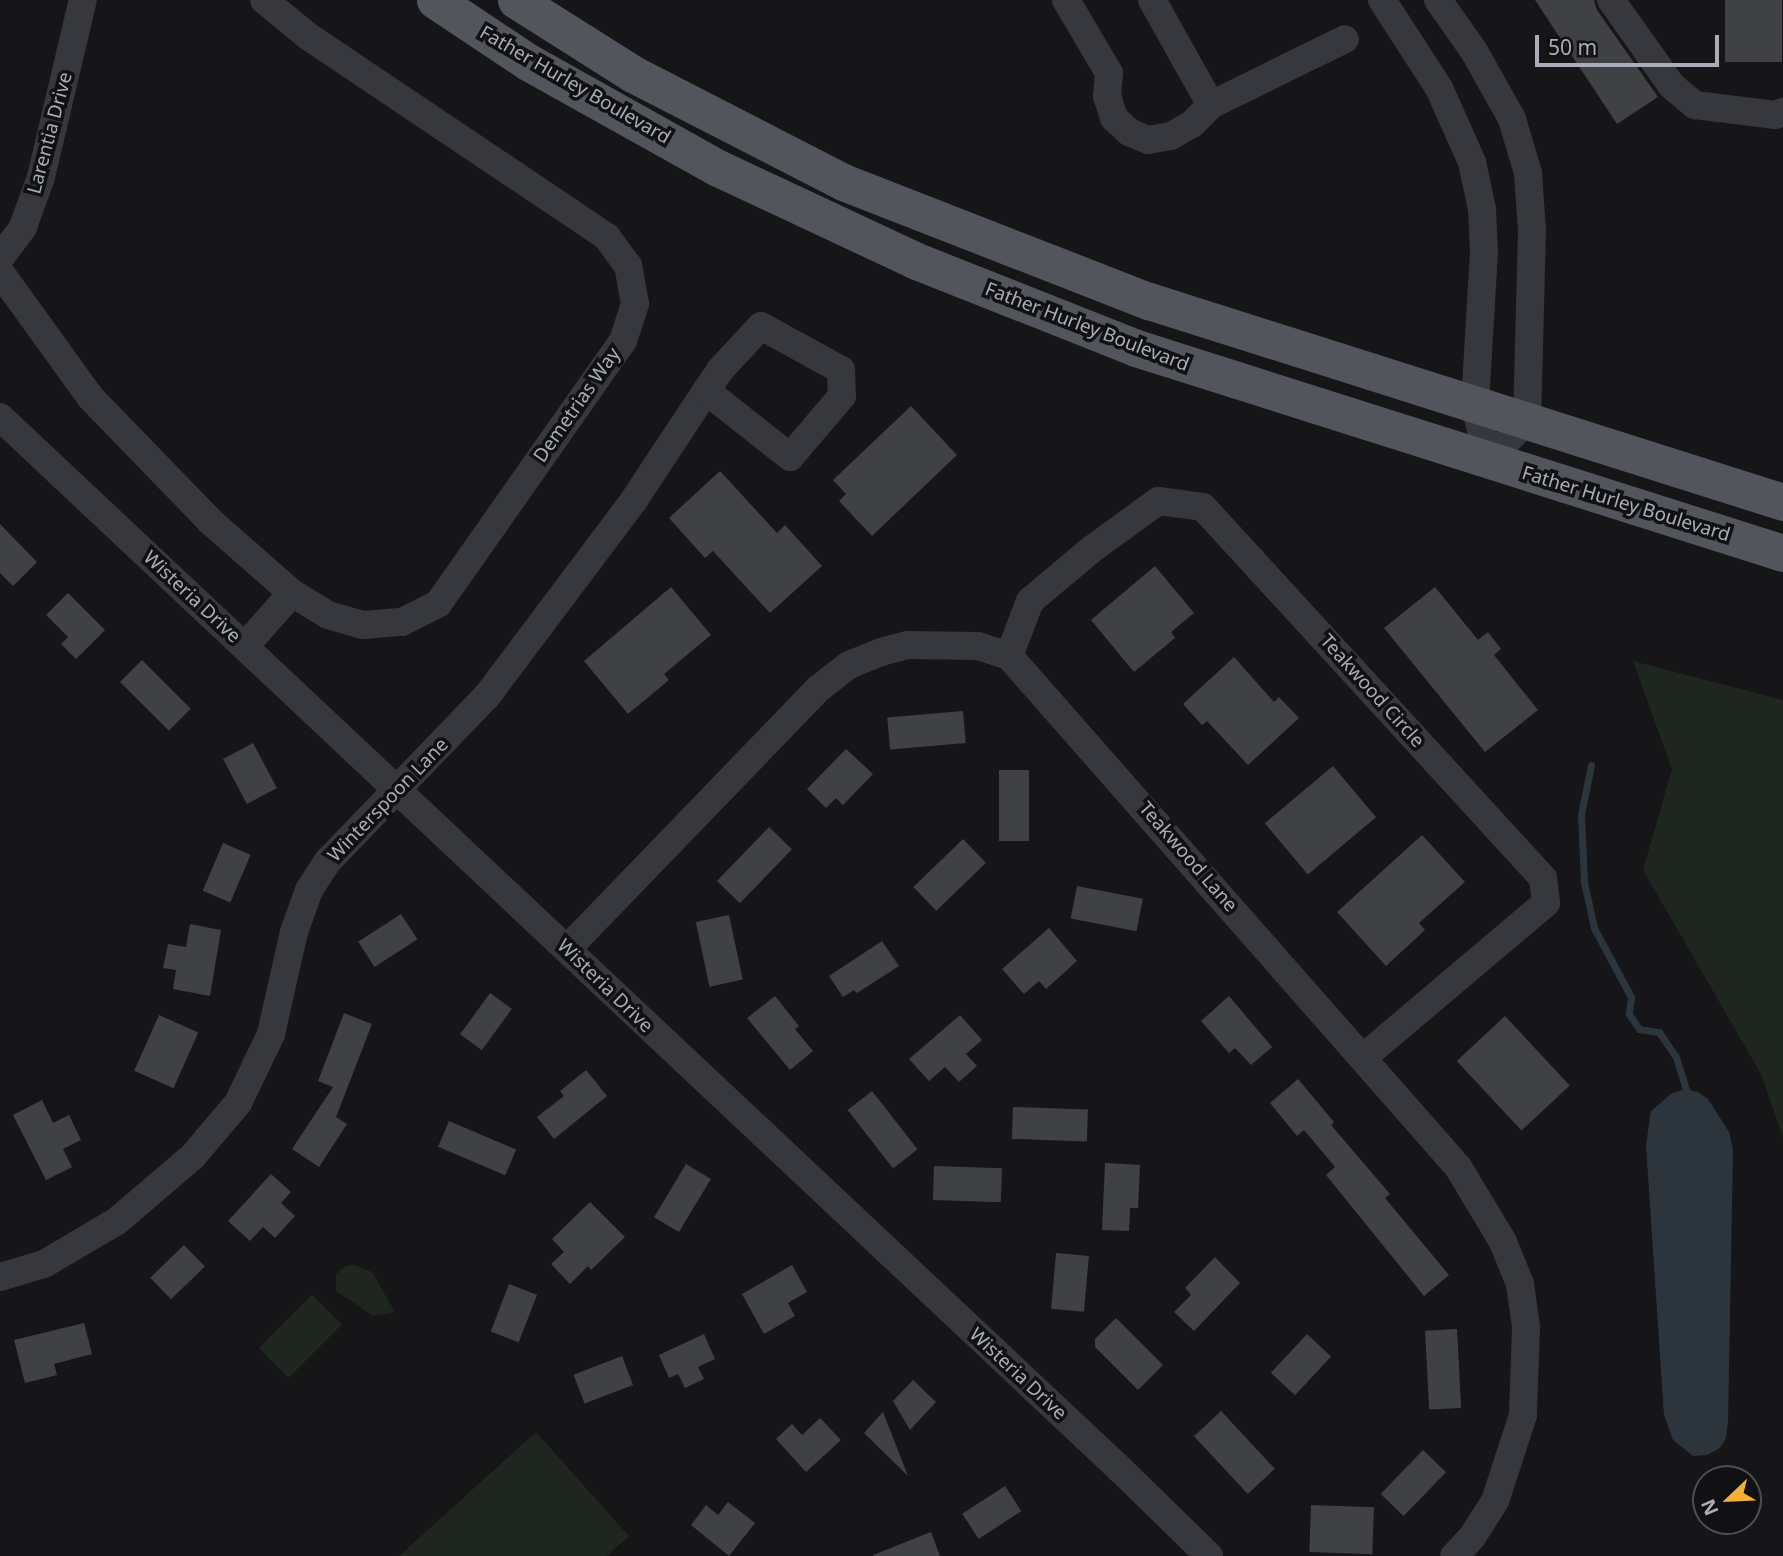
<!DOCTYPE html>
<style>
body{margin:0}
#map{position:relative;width:1783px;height:1556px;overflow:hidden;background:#161618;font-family:"Noto Sans",sans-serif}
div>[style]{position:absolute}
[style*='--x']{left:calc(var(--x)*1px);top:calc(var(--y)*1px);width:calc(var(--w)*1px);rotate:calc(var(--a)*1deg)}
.green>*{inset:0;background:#1e261f;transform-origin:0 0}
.water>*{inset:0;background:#2c353c}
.stream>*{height:7px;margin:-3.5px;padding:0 3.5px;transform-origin:3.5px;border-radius:3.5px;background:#2c353c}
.building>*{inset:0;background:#404145;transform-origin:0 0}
.minor>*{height:28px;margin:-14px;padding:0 14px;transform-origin:14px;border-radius:14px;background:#37383d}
.major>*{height:37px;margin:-18.5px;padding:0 18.5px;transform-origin:18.5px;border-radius:18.5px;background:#53555c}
span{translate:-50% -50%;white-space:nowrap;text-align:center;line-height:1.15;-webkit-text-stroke:7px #111113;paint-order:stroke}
.street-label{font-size:19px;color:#a8adb8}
.north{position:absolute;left:1692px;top:1465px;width:70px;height:70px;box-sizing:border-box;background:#111113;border:2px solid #4d4f55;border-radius:50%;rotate:247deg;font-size:19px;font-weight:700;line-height:28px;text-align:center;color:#a8adb8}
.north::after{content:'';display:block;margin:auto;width:24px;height:32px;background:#f2b134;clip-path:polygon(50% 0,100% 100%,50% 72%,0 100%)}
.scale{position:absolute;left:1535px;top:35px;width:184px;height:32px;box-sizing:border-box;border:4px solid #a8adb8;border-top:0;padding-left:9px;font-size:21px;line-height:24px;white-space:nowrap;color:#a8adb8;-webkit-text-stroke:5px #111113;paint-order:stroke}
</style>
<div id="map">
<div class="green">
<div style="clip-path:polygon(1633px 661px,1783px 700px,1783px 1137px,1761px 1074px,1643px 870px,1672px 769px)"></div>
<div style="clip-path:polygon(354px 1265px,372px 1272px,395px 1312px,373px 1316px,336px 1291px,336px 1274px,346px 1266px)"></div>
<div style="left:312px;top:1295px;width:42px;height:75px;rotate:45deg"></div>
<div style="clip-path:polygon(536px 1432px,629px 1536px,607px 1556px,399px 1556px)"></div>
</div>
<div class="water">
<div style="clip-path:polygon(1686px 1089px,1698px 1092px,1708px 1099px,1729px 1132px,1733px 1150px,1728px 1422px,1726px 1438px,1720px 1448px,1707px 1455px,1693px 1456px,1673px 1440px,1664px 1415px,1646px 1145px,1651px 1111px,1672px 1093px)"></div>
</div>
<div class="stream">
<div style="--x:1591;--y:765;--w:50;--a:101.5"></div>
<div style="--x:1581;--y:814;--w:68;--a:87.5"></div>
<div style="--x:1584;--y:882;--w:47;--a:77.7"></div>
<div style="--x:1594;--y:928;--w:78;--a:61.8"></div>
<div style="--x:1631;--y:997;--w:17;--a:97"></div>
<div style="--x:1629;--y:1014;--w:18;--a:56"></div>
<div style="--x:1639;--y:1029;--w:20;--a:9"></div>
<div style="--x:1659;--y:1032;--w:30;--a:56"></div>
<div style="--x:1676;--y:1057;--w:34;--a:73"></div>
</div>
<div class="building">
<div style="clip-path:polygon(1535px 0,1594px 0,1597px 10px,1658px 97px,1617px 124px)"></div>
<div style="left:1725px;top:0;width:57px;height:62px"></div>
<div style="clip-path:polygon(911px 406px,957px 455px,872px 536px,839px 501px,846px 494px,833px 480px)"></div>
<div style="clip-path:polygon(720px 471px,777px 533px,785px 525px,822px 566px,770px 613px,713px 551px,705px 558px,669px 518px)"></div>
<div style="clip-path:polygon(0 524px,37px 562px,13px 586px,0 573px)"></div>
<div style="clip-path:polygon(1155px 566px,1194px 613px,1171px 632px,1175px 638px,1134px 672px,1091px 620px)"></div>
<div style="clip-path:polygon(671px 587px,711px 635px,664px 674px,669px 680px,628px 714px,584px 661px)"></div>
<div style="clip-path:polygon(1435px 587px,1478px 640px,1488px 632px,1501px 649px,1494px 655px,1538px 710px,1485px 752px,1384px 628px)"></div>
<div style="clip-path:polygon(68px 593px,105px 630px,76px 659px,61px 644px,68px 637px,46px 615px)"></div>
<div style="clip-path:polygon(1234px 657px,1274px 702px,1279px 697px,1299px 718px,1248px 765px,1207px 721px,1202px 725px,1183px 704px)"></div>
<div style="left:142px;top:660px;width:69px;height:31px;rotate:45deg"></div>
<div style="left:963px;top:711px;width:32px;height:76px;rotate:85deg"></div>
<div style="left:253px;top:743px;width:51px;height:34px;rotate:62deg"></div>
<div style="clip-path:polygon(846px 749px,873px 774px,843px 805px,836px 798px,826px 808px,807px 789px)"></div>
<div style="left:1333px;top:766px;width:67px;height:89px;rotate:50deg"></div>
<div style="left:999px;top:770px;width:30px;height:71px"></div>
<div style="left:769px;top:827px;width:32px;height:75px;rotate:44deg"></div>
<div style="clip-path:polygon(1422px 835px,1465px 882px,1419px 923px,1425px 930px,1386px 966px,1337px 912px)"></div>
<div style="left:963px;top:839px;width:33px;height:69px;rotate:46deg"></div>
<div style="left:223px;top:843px;width:30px;height:52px;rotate:23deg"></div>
<div style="left:1077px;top:886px;width:67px;height:33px;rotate:11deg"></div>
<div style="left:401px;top:914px;width:30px;height:51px;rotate:57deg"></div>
<div style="left:729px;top:915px;width:66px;height:34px;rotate:78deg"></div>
<div style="clip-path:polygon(190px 924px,221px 930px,210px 996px,173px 989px,176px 970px,163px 968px,168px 944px,186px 947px)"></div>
<div style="clip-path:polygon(1049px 928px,1077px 961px,1046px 989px,1039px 981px,1024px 994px,1002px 969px)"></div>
<div style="clip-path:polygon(882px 941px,899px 966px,857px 993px,854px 990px,843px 997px,829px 976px)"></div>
<div style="left:490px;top:993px;width:27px;height:51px;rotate:36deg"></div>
<div style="clip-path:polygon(775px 996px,799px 1026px,795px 1029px,813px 1051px,790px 1070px,747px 1018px)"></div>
<div style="clip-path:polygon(1229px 996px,1272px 1047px,1251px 1065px,1235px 1048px,1229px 1053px,1201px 1021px)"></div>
<div style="clip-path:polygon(344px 1013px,372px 1024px,336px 1117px,347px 1124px,319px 1167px,292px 1149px,333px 1087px,318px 1081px)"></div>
<div style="left:159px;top:1015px;width:43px;height:61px;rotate:24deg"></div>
<div style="clip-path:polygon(960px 1015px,982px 1040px,966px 1054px,977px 1066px,959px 1082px,945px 1067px,929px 1081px,909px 1059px)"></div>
<div style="left:1505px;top:1016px;width:95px;height:66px;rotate:47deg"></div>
<div style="clip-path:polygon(586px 1070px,607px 1096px,554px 1139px,537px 1117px,564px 1096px,560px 1091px)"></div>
<div style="clip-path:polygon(1298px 1079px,1334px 1122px,1331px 1125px,1390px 1194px,1385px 1198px,1449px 1275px,1424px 1296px,1326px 1175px,1335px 1167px,1304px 1130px,1297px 1136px,1270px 1103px)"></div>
<div style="left:872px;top:1091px;width:74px;height:31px;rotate:52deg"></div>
<div style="clip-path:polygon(42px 1100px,53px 1123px,69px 1115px,81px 1140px,63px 1149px,72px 1167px,46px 1180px,13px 1115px)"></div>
<div style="left:1013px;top:1107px;width:75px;height:32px;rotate:2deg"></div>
<div style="left:449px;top:1121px;width:73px;height:28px;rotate:23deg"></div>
<div style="clip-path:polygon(1105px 1163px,1140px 1165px,1138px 1208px,1130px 1208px,1129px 1231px,1102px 1230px)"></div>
<div style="left:686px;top:1164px;width:29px;height:62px;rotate:31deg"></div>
<div style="left:934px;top:1166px;width:68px;height:34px;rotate:2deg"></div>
<div style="clip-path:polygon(271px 1174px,291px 1192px,281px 1203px,295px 1216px,275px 1238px,263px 1227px,250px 1241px,228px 1221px)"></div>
<div style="clip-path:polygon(590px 1202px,625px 1237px,591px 1270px,588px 1266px,570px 1284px,551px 1264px,564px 1252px,552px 1239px)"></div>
<div style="left:184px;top:1245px;width:30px;height:47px;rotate:46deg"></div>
<div style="left:1056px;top:1253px;width:33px;height:56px;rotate:5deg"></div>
<div style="clip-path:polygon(1215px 1257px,1240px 1283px,1194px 1331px,1174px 1312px,1191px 1295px,1185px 1288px)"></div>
<div style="clip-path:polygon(792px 1265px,807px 1292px,788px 1303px,795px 1316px,764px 1334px,742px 1294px)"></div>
<div style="left:509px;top:1284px;width:30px;height:51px;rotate:21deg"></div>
<div style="clip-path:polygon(1116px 1318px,1163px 1365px,1138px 1390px,1095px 1347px,1095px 1339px)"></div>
<div style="clip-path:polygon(84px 1323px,92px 1354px,54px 1364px,57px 1375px,25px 1383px,14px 1340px)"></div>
<div style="left:1457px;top:1329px;width:79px;height:32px;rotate:87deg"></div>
<div style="clip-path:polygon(704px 1334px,715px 1359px,698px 1367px,704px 1379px,685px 1388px,678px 1374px,669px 1378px,659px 1355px)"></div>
<div style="left:1307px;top:1334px;width:33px;height:53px;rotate:43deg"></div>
<div style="left:622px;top:1356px;width:31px;height:52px;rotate:69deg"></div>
<div style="clip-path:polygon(913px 1380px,936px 1402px,910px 1430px,893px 1401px)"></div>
<div style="left:1221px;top:1411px;width:79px;height:37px;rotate:47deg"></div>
<div style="clip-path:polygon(883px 1412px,908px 1476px,864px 1433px)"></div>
<div style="clip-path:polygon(820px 1418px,841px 1440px,806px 1472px,776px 1439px,792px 1424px,802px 1435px)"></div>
<div style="left:1423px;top:1450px;width:32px;height:61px;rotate:44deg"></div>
<div style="left:1005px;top:1486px;width:30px;height:51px;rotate:57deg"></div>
<div style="clip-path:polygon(728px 1502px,755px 1523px,729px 1556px,691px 1525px,706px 1505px,718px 1515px)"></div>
<div style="left:1311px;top:1505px;width:63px;height:47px;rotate:2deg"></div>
<div style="clip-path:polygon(931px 1532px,940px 1556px,874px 1556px,873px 1555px)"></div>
</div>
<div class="minor">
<div style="--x:1066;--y:0;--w:85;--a:59.5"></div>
<div style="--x:1109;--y:73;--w:23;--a:95"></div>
<div style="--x:1107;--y:96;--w:23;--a:72"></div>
<div style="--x:1114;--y:118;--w:21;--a:43"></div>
<div style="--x:1129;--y:132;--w:21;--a:23"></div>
<div style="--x:1148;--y:140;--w:23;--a:-10"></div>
<div style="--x:1171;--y:136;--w:24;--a:-30"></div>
<div style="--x:1192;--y:124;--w:27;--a:-45"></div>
<div style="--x:1211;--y:105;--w:149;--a:-26.2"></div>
<div style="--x:1152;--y:0;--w:120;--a:60.7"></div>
<div style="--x:1382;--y:0;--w:105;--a:57.1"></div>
<div style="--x:1439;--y:88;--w:81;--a:66"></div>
<div style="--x:1472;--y:162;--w:48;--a:78"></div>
<div style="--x:1482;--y:209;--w:43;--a:87.3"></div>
<div style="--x:1484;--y:252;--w:153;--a:93.4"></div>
<div style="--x:1475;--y:405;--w:57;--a:76.7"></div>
<div style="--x:1438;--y:0;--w:62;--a:54.8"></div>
<div style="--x:1474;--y:51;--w:78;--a:60.8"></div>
<div style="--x:1512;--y:119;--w:56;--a:73.5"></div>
<div style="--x:1528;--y:173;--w:57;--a:86"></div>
<div style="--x:1532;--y:230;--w:191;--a:91.5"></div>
<div style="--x:1527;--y:421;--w:55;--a:135"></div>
<div style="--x:1611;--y:0;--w:105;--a:54.7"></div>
<div style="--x:1672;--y:86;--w:30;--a:40"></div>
<div style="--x:1695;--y:105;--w:81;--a:7.1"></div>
<div style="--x:1775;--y:115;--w:9;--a:-21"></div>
<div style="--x:0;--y:258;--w:39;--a:-53"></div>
<div style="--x:23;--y:227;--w:53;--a:-70.2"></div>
<div style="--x:41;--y:177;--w:182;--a:-76.7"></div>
<div style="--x:0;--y:272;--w:154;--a:54.2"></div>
<div style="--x:90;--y:397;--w:173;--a:45.9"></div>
<div style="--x:210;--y:521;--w:109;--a:41.3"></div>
<div style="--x:0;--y:417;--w:1538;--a:43.21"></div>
<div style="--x:1121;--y:1470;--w:123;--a:44.3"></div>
<div style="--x:245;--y:646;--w:71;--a:-48.4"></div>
<div style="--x:292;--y:593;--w:42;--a:31.4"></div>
<div style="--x:328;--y:615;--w:37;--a:16"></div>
<div style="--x:364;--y:625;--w:38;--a:-5"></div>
<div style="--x:402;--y:622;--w:40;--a:-26.6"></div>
<div style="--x:438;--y:604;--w:322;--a:-54.9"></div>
<div style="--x:623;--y:341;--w:39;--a:-72"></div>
<div style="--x:635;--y:304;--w:39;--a:-100"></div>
<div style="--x:628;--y:266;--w:36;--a:-126"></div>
<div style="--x:607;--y:237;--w:359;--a:-146.1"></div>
<div style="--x:309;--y:37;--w:58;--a:-140.6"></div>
<div style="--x:1009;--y:656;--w:59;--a:-69.1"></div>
<div style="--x:1030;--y:601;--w:81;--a:-40"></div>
<div style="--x:1092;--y:549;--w:82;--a:-36"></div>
<div style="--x:1158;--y:501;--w:45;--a:7.6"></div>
<div style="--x:1203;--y:507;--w:503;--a:47.5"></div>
<div style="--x:1543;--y:878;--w:25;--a:83"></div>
<div style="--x:1546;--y:903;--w:238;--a:139.8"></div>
<div style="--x:567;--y:949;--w:361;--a:-46"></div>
<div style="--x:818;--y:689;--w:39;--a:-38"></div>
<div style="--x:849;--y:665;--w:35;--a:-22"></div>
<div style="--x:881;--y:652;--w:28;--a:-15"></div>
<div style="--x:908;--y:645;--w:70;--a:0.8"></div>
<div style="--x:978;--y:646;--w:33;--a:18"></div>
<div style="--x:1009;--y:656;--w:680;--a:48.7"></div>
<div style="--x:1458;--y:1167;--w:87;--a:59"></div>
<div style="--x:1503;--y:1242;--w:45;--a:68"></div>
<div style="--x:1520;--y:1284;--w:43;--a:82.1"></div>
<div style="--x:1526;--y:1327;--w:88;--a:92"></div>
<div style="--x:1523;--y:1415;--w:90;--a:108"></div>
<div style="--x:1495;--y:1501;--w:43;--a:122.6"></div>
<div style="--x:1472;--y:1537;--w:26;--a:133"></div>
<div style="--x:0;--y:1277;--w:46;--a:-16.5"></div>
<div style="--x:44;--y:1264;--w:85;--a:-30.5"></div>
<div style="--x:117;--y:1221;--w:100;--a:-40.5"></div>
<div style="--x:193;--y:1156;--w:70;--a:-49.7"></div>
<div style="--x:238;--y:1103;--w:76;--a:-64.4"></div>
<div style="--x:271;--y:1034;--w:105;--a:-77.3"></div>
<div style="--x:294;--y:932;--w:45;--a:-70.3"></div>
<div style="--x:309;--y:890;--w:35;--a:-57"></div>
<div style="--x:328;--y:861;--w:229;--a:-46.1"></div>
<div style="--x:487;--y:696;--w:245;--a:-53.1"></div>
<div style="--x:634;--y:500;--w:131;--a:-56.6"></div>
<div style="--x:706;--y:391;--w:25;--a:-56"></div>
<div style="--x:720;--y:370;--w:60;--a:-47"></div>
<div style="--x:761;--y:326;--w:91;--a:28.8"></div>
<div style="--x:841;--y:370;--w:26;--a:88"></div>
<div style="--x:842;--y:396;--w:80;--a:130.4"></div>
<div style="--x:790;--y:457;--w:107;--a:-141.8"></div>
</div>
<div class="major">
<div style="--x:435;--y:0;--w:112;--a:33.7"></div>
<div style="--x:528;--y:62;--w:218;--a:29.2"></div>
<div style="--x:718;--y:168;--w:217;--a:25.1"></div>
<div style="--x:914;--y:260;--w:239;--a:21.6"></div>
<div style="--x:1136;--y:348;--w:679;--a:17.58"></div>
<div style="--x:516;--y:0;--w:138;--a:32.3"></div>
<div style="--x:633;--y:74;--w:236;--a:27.2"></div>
<div style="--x:843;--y:182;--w:328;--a:21.3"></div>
<div style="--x:1149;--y:301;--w:665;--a:17.59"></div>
</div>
<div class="street-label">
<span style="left:575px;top:85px;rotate:30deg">Father Hurley Boulevard</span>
<span style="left:50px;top:133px;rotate:-75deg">Larentia Drive</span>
<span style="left:1087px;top:327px;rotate:21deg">Father Hurley Boulevard</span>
<span style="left:577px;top:405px;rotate:-55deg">Demetrias Way</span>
<span style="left:1626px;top:504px;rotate:17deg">Father Hurley Boulevard</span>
<span style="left:192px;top:597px;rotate:43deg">Wisteria Drive</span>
<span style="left:1372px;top:691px;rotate:48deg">Teakwood Circle</span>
<span style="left:388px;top:800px;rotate:-46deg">Winterspoon Lane</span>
<span style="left:1188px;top:857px;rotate:49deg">Teakwood Lane</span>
<span style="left:605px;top:986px;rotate:44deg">Wisteria Drive</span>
<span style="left:1018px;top:1374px;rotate:43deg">Wisteria Drive</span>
</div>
<div class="north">N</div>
<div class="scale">50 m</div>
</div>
